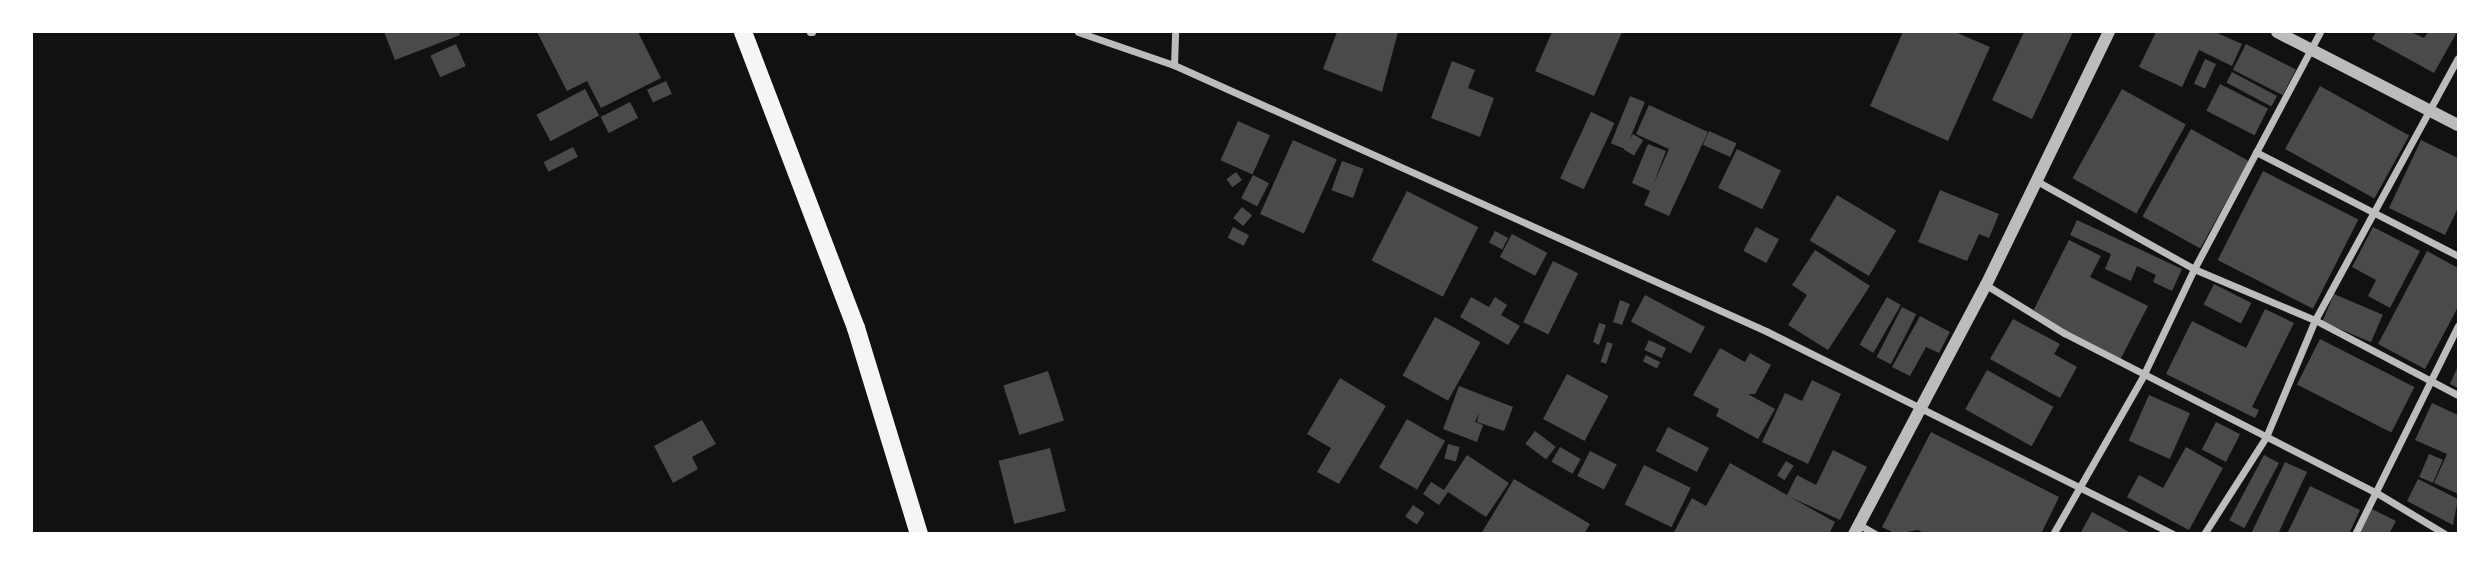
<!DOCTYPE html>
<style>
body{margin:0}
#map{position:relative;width:2490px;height:565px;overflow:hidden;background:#111;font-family:Bitter,serif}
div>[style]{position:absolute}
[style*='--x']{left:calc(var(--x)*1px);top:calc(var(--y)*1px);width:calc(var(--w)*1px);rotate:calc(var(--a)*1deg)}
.building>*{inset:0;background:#4a4a4a;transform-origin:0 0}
.minor>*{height:7px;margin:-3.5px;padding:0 3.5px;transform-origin:3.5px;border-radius:3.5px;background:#bcbcbc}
.tertiary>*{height:12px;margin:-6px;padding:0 6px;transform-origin:6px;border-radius:6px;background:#bcbcbc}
.primary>*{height:18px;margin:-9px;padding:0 9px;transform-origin:9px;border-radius:9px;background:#f5f5f5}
span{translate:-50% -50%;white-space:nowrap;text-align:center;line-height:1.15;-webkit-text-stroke:5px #fff;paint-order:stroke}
.frame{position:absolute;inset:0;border:33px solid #fff;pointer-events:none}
</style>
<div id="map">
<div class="building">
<div style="clip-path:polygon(384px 32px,459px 32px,460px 35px,395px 60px)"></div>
<div style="clip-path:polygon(537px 32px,638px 32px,661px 78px,601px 108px,587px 81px,567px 91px)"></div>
<div style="clip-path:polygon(1337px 32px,1398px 32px,1382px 92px,1323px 69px)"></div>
<div style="clip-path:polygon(1552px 32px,1622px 32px,1594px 96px,1535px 71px)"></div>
<div style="clip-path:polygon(1903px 32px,1955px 32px,1990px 47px,1948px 141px,1870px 106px)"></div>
<div style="clip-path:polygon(2024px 32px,2073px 32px,2032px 119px,1992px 100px)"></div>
<div style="clip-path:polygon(2156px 32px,2215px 32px,2242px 44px,2232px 66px,2199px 50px,2182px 87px,2139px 67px)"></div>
<div style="clip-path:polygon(2376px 32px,2411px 32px,2424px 38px,2428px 32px,2457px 32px,2434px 73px,2372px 39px)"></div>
<div style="left:456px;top:44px;width:24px;height:28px;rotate:66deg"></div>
<div style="left:2246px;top:44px;width:56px;height:29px;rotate:27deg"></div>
<div style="left:2205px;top:59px;width:12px;height:27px;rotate:24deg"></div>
<div style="clip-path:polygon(1452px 61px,1475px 70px,1468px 88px,1494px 98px,1480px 137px,1431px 118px)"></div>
<div style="left:2232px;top:72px;width:51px;height:12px;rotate:28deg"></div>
<div style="left:666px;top:81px;width:14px;height:21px;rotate:65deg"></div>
<div style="left:2220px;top:84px;width:54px;height:30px;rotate:27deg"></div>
<div style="left:2320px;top:86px;width:102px;height:72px;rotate:29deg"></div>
<div style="left:585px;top:89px;width:30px;height:55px;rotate:62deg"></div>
<div style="left:2122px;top:89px;width:73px;height:102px;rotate:29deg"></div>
<div style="left:1630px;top:96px;width:16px;height:51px;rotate:22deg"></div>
<div style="left:630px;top:102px;width:18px;height:33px;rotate:63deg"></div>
<div style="clip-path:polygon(1649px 105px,1708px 132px,1669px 216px,1644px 205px,1650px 191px,1632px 183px,1648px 144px,1666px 151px,1653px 185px,1669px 149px,1636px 134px)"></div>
<div style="left:1591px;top:112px;width:26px;height:73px;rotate:25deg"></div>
<div style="left:1238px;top:121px;width:35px;height:43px;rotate:24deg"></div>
<div style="left:2191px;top:129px;width:66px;height:100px;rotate:29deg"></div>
<div style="left:1709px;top:131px;width:30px;height:15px;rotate:24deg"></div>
<div style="left:1633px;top:134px;width:12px;height:18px;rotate:31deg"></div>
<div style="left:1293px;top:140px;width:48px;height:81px;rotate:24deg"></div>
<div style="clip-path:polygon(2421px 140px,2458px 158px,2458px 208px,2445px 235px,2389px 208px)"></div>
<div style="left:573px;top:147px;width:11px;height:33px;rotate:63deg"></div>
<div style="left:1737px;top:149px;width:49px;height:43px;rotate:26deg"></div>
<div style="left:1342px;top:161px;width:23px;height:31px;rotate:20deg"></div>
<div style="left:2263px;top:171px;width:107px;height:100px;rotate:27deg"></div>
<div style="left:1236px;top:172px;width:10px;height:12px;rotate:53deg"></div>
<div style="left:1253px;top:175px;width:18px;height:26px;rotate:27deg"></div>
<div style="clip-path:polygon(1940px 190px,1999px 214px,1989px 238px,1979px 234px,1967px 261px,1918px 242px)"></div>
<div style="left:1407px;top:191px;width:80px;height:78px;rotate:27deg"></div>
<div style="left:1837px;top:195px;width:69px;height:53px;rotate:31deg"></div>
<div style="left:1242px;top:207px;width:13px;height:14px;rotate:39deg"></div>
<div style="clip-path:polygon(2077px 220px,2182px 269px,2172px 291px,2153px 282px,2156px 275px,2137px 266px,2131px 281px,2105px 269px,2111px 254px,2070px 235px)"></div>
<div style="left:1233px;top:227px;width:18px;height:12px;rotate:27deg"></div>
<div style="left:1756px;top:227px;width:26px;height:27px;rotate:28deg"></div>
<div style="clip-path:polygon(2373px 227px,2420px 251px,2390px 308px,2368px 296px,2376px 280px,2352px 267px)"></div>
<div style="left:1495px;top:231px;width:15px;height:13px;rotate:28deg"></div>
<div style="left:1512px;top:234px;width:40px;height:26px;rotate:28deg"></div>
<div style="clip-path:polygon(2069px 240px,2101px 256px,2090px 277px,2148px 306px,2120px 360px,2031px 315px)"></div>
<div style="clip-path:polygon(1815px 250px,1870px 286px,1828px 350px,1788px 325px,1807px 295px,1792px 285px)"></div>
<div style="clip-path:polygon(2427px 251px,2458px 268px,2458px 307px,2425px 369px,2378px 344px)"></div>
<div style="left:1553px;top:261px;width:28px;height:68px;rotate:26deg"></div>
<div style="left:2214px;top:284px;width:42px;height:23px;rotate:27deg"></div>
<div style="left:2334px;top:294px;width:53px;height:30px;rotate:23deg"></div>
<div style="left:1645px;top:295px;width:68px;height:30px;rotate:28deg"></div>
<div style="clip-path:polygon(1471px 297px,1489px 307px,1495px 297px,1507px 305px,1501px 315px,1520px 326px,1508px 345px,1460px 317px)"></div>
<div style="left:1887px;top:297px;width:16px;height:55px;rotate:30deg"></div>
<div style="clip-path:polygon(1620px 300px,1630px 304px,1622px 325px,1613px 322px)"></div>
<div style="left:1902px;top:307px;width:16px;height:56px;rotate:27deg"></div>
<div style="clip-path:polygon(2265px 309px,2294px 323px,2252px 407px,2259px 410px,2255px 418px,2166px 374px,2192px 321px,2246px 348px)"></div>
<div style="clip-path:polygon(1920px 316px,1950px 332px,1939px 353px,1926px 347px,1910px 376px,1892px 367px)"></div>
<div style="left:1435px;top:317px;width:52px;height:67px;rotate:29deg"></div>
<div style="clip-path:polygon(2013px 319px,2060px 344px,2054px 354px,2077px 367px,2060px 398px,1990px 359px)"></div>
<div style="clip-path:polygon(1599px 323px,1606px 325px,1599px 345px,1593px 342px)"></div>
<div style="left:2320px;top:339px;width:106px;height:51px;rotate:27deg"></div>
<div style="left:1649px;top:340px;width:19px;height:11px;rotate:25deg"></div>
<div style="left:1607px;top:342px;width:6px;height:21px;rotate:18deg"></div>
<div style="clip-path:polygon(1720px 348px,1745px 362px,1750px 353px,1771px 365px,1755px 394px,1748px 394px,1775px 409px,1758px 439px,1716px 416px,1719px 409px,1693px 395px)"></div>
<div style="left:1646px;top:355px;width:16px;height:7px;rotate:27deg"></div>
<div style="clip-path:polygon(2458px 366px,2458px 388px,2450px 384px)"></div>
<div style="left:1987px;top:370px;width:76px;height:45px;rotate:29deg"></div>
<div style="left:1048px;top:371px;width:52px;height:47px;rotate:72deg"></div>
<div style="left:1567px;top:374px;width:47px;height:51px;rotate:28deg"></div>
<div style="clip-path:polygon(1340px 378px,1386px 406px,1339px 484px,1317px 472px,1331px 448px,1307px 434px)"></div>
<div style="clip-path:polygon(1812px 380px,1841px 394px,1808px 464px,1762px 442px,1785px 393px,1802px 401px)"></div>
<div style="clip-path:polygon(1459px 386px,1513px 407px,1504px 431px,1477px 422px,1479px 413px,1475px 422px,1483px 425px,1477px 442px,1443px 429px)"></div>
<div style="left:2149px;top:395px;width:45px;height:50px;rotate:24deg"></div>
<div style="clip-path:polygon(2432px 403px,2458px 415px,2458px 494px,2434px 483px,2447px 454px,2415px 440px)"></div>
<div style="left:1407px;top:419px;width:44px;height:56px;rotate:30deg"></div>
<div style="clip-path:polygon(702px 420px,716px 444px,692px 457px,698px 469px,673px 483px,654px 446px)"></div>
<div style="left:2216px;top:422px;width:27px;height:31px;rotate:27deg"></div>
<div style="left:1668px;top:427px;width:46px;height:27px;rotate:27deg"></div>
<div style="left:1535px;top:431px;width:26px;height:16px;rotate:37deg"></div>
<div style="clip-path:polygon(1931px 432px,2059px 497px,2041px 534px,1926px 534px,1918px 530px,1896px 534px,1882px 527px)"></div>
<div style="left:1448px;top:444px;width:12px;height:15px;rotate:14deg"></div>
<div style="left:1560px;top:447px;width:24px;height:17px;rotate:30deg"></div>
<div style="clip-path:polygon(2186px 447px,2223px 468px,2189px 530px,2127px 497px,2139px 475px,2163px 488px)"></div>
<div style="left:1050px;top:448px;width:65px;height:53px;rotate:76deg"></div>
<div style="clip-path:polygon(1833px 450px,1867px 467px,1840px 520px,1790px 497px,1835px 522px,1829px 534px,1673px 534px,1692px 498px,1706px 506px,1730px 463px,1787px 495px,1797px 475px,1816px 485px)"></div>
<div style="left:1590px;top:451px;width:30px;height:28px;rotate:27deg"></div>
<div style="left:2429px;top:454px;width:15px;height:25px;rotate:23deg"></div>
<div style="clip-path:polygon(1467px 455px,1509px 483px,1486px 517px,1448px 492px,1439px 505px,1423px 494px,1431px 482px,1444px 490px)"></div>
<div style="left:2264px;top:455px;width:17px;height:74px;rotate:28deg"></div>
<div style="left:1786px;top:461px;width:9px;height:17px;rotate:32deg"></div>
<div style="clip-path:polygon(2285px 462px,2307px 472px,2278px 534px,2251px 534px)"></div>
<div style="left:1644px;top:465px;width:52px;height:44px;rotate:26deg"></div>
<div style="clip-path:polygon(1514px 479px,1590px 524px,1584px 534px,1481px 534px)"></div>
<div style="clip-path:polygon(2418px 479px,2458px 499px,2453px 525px,2407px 501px)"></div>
<div style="clip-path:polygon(2310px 486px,2360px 510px,2349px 534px,2287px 534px)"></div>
<div style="left:1413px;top:505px;width:14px;height:14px;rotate:34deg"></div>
<div style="clip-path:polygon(2372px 509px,2396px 521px,2389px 534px,2359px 534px)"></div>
<div style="clip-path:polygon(2092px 512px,2133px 534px,2080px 534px)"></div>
</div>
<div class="minor">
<div style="--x:810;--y:32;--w:2;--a:0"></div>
<div style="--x:1078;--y:32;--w:102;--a:19"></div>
<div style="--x:1174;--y:65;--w:649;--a:24.2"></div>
<div style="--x:1766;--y:331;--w:455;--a:26.5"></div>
<div style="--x:1174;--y:65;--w:33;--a:-88"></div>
<div style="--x:2256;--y:152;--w:227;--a:27.2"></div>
<div style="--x:2035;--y:180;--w:182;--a:29.2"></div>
<div style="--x:2194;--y:269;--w:131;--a:22.9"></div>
<div style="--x:2315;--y:320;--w:161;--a:27.7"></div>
<div style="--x:1986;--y:285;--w:92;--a:31.6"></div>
<div style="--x:2064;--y:333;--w:352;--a:27.1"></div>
<div style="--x:2377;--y:493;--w:79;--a:31.1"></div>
<div style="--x:1858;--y:524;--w:20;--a:30"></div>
<div style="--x:2053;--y:534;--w:182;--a:-60.3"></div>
<div style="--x:2143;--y:376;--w:119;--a:-64.5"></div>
<div style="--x:2194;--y:269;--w:268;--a:-62"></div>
<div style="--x:2204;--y:534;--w:115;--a:-57.4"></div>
<div style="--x:2266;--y:437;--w:127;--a:-67.3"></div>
<div style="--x:2315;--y:320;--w:298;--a:-61.4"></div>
<div style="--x:2355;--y:534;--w:232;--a:-63.7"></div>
</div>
<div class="tertiary">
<div style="--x:2277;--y:32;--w:203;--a:27.2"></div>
<div style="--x:1854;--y:534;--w:282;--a:-62.1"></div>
<div style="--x:1986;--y:285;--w:281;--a:-64.1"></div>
</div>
<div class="primary">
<div style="--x:743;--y:32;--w:317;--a:69.1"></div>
<div style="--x:856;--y:328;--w:215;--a:73"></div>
</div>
<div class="frame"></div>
</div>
